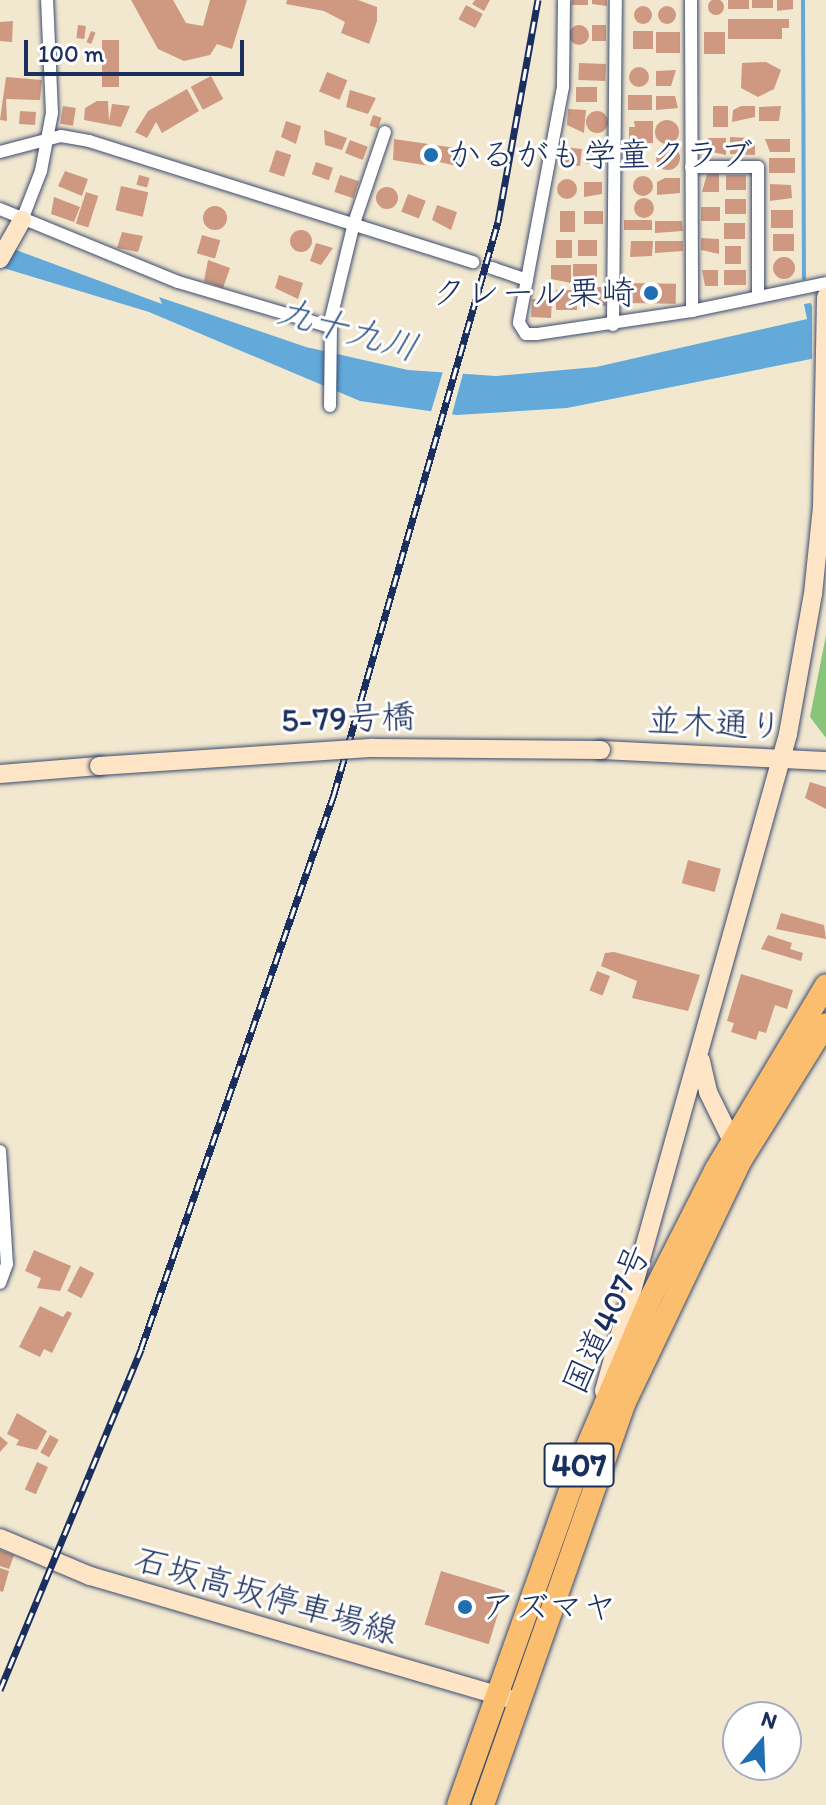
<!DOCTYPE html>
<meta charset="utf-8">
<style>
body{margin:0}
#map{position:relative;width:826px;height:1805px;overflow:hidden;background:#f2e8d0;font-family:Itim,"Klee One",sans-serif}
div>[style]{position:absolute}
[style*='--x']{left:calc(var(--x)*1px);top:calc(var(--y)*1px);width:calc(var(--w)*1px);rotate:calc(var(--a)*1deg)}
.green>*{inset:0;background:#88c57b}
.water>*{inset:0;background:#63a9d9}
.pier>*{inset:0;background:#f2e8d0}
.stream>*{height:4px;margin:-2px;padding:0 2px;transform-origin:2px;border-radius:2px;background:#63a9d9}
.building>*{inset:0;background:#ce9980;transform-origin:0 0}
.round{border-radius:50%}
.roads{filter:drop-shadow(0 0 2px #3b4b6f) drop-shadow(0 0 2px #3b4b6f)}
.street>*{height:12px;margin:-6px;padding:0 6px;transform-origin:6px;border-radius:6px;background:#fff}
.secondary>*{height:18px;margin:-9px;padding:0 9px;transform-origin:9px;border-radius:9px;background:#fde5c5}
.highway>*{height:22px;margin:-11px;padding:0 11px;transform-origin:11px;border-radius:11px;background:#fabe6e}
.rail>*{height:7px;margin-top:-3.5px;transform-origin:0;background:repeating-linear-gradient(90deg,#fff 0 12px,#1b2f5e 0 24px);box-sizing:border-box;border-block:2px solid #1b2f5e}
.bridges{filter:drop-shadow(0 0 2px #3b4b6f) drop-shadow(0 0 2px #3b4b6f)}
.secondary-bridge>*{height:18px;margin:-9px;padding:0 9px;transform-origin:9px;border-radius:9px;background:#fde5c5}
.dots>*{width:22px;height:22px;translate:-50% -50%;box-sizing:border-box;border:4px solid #fff;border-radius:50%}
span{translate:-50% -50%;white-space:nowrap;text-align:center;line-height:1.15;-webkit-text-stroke:6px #fff;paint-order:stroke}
.shield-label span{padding:2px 6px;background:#fff;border:2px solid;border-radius:6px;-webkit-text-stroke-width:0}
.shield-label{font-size:32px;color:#1b2f5e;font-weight:700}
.poi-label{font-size:34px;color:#1b2f5e}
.left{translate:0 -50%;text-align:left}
.right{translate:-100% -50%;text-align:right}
.street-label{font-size:34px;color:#1b2f5e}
.water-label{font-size:36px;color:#345a89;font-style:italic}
.north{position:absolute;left:722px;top:1701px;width:80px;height:80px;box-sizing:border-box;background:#fff;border:2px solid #a4acbf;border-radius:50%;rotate:19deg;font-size:22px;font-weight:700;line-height:32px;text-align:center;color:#1b2f5e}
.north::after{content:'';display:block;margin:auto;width:28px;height:36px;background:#1f6fb2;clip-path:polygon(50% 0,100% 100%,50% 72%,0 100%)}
.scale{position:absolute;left:24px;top:40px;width:220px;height:36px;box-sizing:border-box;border:4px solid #1b2f5e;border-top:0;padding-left:10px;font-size:24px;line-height:28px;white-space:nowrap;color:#1b2f5e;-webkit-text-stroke:6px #fff;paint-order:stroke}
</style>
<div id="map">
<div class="green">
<div style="clip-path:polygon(826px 635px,826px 738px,810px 717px)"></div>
</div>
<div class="water">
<div style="clip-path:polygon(16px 250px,162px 304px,159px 297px,306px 347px,408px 370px,496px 376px,596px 367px,807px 319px,804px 304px,811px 303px,826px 356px,567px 408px,457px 415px,360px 401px,149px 312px,0 267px,0 251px)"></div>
</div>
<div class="pier">
<div style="clip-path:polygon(812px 299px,826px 360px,812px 363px)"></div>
<div style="clip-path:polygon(444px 368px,464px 370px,451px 418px,430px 415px)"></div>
</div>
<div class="stream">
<div style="--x:803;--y:0;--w:278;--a:89.8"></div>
</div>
<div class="building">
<div class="round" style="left:708px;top:-1px;width:16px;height:16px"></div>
<div style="clip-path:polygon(131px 0,173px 0,186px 23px,203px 26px,210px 0,247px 0,232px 49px,217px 44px,210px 55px,184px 61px,158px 49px)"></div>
<div style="clip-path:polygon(287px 0,358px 0,377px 7px,377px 21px,369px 44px,341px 33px,345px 22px,324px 11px,286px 4px)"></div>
<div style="clip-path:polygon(475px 0,490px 0,484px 11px,472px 4px)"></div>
<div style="left:572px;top:0;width:16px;height:5px"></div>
<div style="clip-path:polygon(592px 0,607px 0,607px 6px,592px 4px)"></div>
<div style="left:728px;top:0;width:21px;height:9px"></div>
<div style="left:752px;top:0;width:21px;height:8px"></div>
<div style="clip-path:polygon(777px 0,793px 0,793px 9px,777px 11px)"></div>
<div style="left:466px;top:5px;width:19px;height:16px;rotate:28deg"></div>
<div class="round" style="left:658px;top:6px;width:18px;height:18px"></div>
<div class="round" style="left:634px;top:6px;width:18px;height:18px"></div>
<div style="clip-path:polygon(728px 19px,789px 19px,789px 28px,782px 28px,782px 39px,728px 39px)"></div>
<div style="clip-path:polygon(13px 21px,12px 42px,0 41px,0 22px)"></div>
<div class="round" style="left:569px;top:25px;width:20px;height:20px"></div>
<div style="left:78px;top:25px;width:8px;height:13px;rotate:7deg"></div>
<div style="left:592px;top:25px;width:14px;height:16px"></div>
<div style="left:91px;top:31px;width:5px;height:12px;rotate:22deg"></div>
<div style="left:633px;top:31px;width:20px;height:18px"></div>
<div style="left:656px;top:32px;width:24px;height:21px"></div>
<div style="left:704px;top:32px;width:21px;height:22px"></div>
<div style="left:102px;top:40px;width:17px;height:47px"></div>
<div style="clip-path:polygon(766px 62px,781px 70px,774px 89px,758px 97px,741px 88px,742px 63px)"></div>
<div style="left:579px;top:63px;width:27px;height:17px;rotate:2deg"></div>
<div class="round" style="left:629px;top:67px;width:20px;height:20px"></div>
<div style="clip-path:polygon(676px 70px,671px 86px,656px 86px,656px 71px)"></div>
<div style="left:327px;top:72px;width:22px;height:21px;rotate:22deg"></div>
<div style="left:211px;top:76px;width:26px;height:23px;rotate:62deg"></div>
<div style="clip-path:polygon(6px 77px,42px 80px,40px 100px,6px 99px,7px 121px,0 120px)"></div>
<div style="left:576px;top:87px;width:21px;height:15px"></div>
<div style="clip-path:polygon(187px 89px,199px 111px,162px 133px,156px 122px,147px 138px,135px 132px,148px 111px)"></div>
<div style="clip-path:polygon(350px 90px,376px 98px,368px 114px,346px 107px)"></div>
<div style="left:628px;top:95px;width:24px;height:15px"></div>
<div style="clip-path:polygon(656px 96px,675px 96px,678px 108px,656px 110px)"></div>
<div style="clip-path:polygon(97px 101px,108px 101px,109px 121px,112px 104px,130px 106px,121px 127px,84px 120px,85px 108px)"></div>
<div style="left:63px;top:106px;width:13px;height:18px;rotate:9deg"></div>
<div style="left:713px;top:106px;width:15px;height:21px"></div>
<div style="clip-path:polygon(741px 106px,755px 106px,755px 117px,732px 122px,733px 110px)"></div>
<div style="clip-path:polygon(781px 106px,779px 121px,759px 121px,759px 107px)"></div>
<div style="clip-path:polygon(568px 109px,586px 110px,584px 133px,567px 125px)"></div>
<div class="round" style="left:586px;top:111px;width:22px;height:22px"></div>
<div style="left:20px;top:111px;width:16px;height:13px;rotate:4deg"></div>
<div style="left:373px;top:115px;width:9px;height:11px;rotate:18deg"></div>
<div class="round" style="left:655px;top:120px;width:24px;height:24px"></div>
<div style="clip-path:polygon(286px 121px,301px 126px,296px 144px,281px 137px)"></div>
<div style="clip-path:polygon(634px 121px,653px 121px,653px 143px,629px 143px,629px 127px,635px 127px)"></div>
<div style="clip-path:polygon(324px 130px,347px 138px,342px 150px,325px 145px)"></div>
<div style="clip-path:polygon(730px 137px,749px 138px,755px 143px,755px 155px,730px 154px)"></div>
<div style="clip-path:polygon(708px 138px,726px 138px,726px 155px,708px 151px)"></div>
<div style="clip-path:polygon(394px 139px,469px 150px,465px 168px,431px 160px,430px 166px,393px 160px)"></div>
<div style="clip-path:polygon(765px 139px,790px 139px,790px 152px,770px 152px)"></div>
<div style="left:350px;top:140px;width:19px;height:14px;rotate:21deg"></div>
<div class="round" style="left:656px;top:146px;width:24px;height:24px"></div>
<div style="left:563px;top:147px;width:19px;height:17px;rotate:6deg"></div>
<div style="clip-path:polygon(586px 148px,605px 148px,605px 161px,586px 164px)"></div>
<div style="left:276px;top:150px;width:16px;height:23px;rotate:18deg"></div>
<div style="left:769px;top:158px;width:26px;height:15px"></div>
<div style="left:316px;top:162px;width:18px;height:13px;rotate:19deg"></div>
<div style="clip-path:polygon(65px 171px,88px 179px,82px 196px,58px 186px)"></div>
<div style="clip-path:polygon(707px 174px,719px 174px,719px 192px,702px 192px)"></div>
<div style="left:139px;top:175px;width:11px;height:10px;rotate:15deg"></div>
<div style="left:340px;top:175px;width:20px;height:18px;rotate:18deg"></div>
<div style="left:746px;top:175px;width:15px;height:20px;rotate:90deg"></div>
<div class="round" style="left:633px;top:176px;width:20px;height:20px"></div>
<div style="clip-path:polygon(665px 178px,680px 178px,680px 193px,657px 195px,657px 182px)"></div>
<div class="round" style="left:557px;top:179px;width:20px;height:20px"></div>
<div style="clip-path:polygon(584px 182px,602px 182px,602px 194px,584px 197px)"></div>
<div style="clip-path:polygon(770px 184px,791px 185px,792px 198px,770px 201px)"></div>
<div style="left:121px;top:186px;width:28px;height:25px;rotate:13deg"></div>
<div class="round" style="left:376px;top:187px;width:22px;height:22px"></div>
<div style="left:86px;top:192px;width:13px;height:33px;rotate:18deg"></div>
<div style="left:408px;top:194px;width:19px;height:19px;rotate:21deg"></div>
<div style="clip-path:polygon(54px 197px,80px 207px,74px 222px,51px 214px)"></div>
<div class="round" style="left:634px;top:198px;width:20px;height:20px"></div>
<div style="left:725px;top:199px;width:21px;height:15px"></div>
<div style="clip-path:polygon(437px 205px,457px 212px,451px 230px,432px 220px)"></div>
<div class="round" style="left:203px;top:206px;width:24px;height:24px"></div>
<div style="left:701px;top:207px;width:19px;height:14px"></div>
<div style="left:771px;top:210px;width:22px;height:18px"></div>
<div style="left:560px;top:211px;width:15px;height:21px"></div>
<div style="left:584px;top:211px;width:19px;height:13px"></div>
<div style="left:624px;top:220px;width:28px;height:10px"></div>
<div style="clip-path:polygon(655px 221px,682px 221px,683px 231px,655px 233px)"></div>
<div style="left:724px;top:223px;width:21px;height:16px"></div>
<div class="round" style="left:290px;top:230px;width:22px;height:22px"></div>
<div style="clip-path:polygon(122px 232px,143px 236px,138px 252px,117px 248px)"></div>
<div style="left:773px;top:234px;width:21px;height:17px"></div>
<div style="left:202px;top:235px;width:19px;height:19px;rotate:16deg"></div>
<div style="clip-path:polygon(701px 238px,719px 239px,719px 254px,701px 250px)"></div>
<div style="left:556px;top:240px;width:16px;height:18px"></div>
<div style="left:578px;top:240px;width:19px;height:16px"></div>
<div style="clip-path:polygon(631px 241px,653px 241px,652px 256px,630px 257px)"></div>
<div style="clip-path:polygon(655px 241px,683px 241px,683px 251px,655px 253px)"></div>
<div style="clip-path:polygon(316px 243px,333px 248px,321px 265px,310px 261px)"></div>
<div style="left:725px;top:246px;width:16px;height:18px"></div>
<div class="round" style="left:773px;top:257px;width:22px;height:22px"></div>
<div style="clip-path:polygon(208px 260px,230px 268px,223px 288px,204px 281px)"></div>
<div style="left:573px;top:264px;width:24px;height:17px"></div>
<div style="clip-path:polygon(551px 265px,571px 265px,571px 283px,551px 279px)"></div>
<div style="clip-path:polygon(702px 270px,718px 270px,718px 286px,705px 286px)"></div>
<div style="left:724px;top:270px;width:22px;height:15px"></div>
<div style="clip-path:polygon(279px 275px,303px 283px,298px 299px,275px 288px)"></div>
<div style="left:626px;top:283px;width:50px;height:20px;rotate:1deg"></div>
<div style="clip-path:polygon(582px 287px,605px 287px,606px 306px,582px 303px)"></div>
<div style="left:556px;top:290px;width:21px;height:20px"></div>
<div style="left:532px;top:299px;width:20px;height:18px;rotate:3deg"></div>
<div style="clip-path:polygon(810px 782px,826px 787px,826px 809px,805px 798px)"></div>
<div style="left:688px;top:860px;width:34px;height:24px;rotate:15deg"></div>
<div style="clip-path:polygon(781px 913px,824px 925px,826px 939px,776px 929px)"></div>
<div style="clip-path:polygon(768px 935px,792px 943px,790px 949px,803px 953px,801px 961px,761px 949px)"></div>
<div style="clip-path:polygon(614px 952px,700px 975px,688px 1011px,632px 998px,637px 981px,601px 966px,605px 953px)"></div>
<div style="left:597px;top:971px;width:14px;height:21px;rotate:21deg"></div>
<div style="clip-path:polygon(741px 974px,793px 990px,787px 1009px,775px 1005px,766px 1033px,759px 1031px,756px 1040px,731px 1032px,734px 1023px,727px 1021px)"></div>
<div style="clip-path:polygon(34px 1250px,71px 1266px,60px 1291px,37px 1288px,41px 1278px,25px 1271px)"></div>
<div style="left:80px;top:1266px;width:16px;height:28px;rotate:27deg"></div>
<div style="clip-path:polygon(40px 1306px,63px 1317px,67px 1311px,72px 1313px,52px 1353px,44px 1349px,40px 1357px,19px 1347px)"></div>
<div style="clip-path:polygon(17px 1413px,47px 1431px,37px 1450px,16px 1445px,19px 1440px,7px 1434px)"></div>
<div style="left:50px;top:1435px;width:10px;height:20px;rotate:29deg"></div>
<div style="clip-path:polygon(0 1436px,8px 1443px,0 1452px)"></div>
<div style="left:37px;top:1462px;width:12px;height:30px;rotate:24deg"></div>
<div style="clip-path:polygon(0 1550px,14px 1555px,9px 1569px,0 1566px)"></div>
<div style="clip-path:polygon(0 1568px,9px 1571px,3px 1592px,0 1591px)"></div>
<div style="left:441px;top:1571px;width:67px;height:56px;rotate:17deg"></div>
</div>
<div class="roads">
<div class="street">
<div style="--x:564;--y:0;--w:87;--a:90.7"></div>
<div style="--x:563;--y:87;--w:240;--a:100.6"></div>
<div style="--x:519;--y:323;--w:13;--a:58"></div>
<div style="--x:526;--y:334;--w:11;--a:0"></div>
<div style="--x:537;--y:334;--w:157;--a:-8.4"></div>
<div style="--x:691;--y:0;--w:311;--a:89.8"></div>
<div style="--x:692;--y:311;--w:137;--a:-11.8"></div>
<div style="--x:0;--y:152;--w:63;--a:-14.7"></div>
<div style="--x:61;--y:136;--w:28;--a:10"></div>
<div style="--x:89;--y:141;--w:403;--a:17.5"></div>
<div style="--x:691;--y:167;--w:67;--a:0"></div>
<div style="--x:758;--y:167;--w:127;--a:90"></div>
<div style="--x:0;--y:209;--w:192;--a:22.3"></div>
<div style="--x:178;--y:282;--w:159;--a:16.5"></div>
<div style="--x:22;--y:220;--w:53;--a:-68.8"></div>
<div style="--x:41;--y:171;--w:59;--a:-79.3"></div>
<div style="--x:52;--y:113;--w:113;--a:-92.5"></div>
<div style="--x:492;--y:268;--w:37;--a:19"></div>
<div style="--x:613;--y:325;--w:325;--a:-89.5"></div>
<div style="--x:330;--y:406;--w:88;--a:-89.3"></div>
<div style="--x:331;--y:318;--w:98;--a:-76.4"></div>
<div style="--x:354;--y:223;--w:96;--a:-71.2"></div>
<div style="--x:0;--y:1151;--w:113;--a:86.5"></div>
<div style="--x:7;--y:1264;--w:20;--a:110"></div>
</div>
<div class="secondary">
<div style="--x:0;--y:259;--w:45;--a:-60.6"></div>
<div style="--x:601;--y:750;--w:225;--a:2.8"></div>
<div style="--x:0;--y:774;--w:99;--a:-4.6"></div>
<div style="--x:701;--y:1061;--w:32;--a:77"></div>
<div style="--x:708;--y:1092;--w:66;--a:63.8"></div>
<div style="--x:604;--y:1391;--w:682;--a:-74.35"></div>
<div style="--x:788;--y:734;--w:142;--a:-79.9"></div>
<div style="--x:813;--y:594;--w:87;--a:-84.1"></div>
<div style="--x:822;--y:507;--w:210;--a:-88.9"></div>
<div style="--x:0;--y:1538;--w:98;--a:22.9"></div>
<div style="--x:90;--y:1576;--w:435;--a:16.3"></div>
</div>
<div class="highway">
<div style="--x:458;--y:1805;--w:356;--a:-70.4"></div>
<div style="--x:577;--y:1470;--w:184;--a:-66.9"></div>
<div style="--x:649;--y:1301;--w:148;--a:-63.1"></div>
<div style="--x:716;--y:1169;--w:214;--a:-59.1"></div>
<div style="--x:483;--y:1805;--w:427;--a:-70.6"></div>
<div style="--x:625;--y:1402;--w:268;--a:-64.4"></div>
<div style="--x:741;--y:1160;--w:160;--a:-58"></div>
</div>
</div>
<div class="rail">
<div style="--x:0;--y:1690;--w:369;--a:-67.5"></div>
<div style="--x:141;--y:1349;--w:588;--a:-70.82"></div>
<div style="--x:334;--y:794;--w:595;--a:-74"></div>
<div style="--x:498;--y:222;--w:226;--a:-79.8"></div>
</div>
<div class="bridges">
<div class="secondary-bridge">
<div style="--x:99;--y:766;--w:275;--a:-3.8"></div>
<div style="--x:373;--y:748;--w:228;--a:0.5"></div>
</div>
</div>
<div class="dots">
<div style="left:431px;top:155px;background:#1f6fb2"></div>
<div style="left:651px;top:293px;background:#1f6fb2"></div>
<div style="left:465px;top:1607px;background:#1f6fb2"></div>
</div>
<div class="shield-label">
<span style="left:579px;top:1465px">407</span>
</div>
<div class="poi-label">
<span class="left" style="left:447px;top:155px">かるがも学童クラブ</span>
<span class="right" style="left:635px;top:293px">クレール栗崎</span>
<span class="left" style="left:481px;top:1607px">アズマヤ</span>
</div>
<div class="street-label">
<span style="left:348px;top:718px;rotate:-2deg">5-79号橋</span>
<span style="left:715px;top:723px;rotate:3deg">並木通り</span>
<span style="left:606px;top:1319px;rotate:-65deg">国道407号</span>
<span style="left:266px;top:1595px;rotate:16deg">石坂高坂停車場線</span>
</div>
<div class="water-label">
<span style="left:348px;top:329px;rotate:16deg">九十九川</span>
</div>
<div class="north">N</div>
<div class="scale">100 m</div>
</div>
